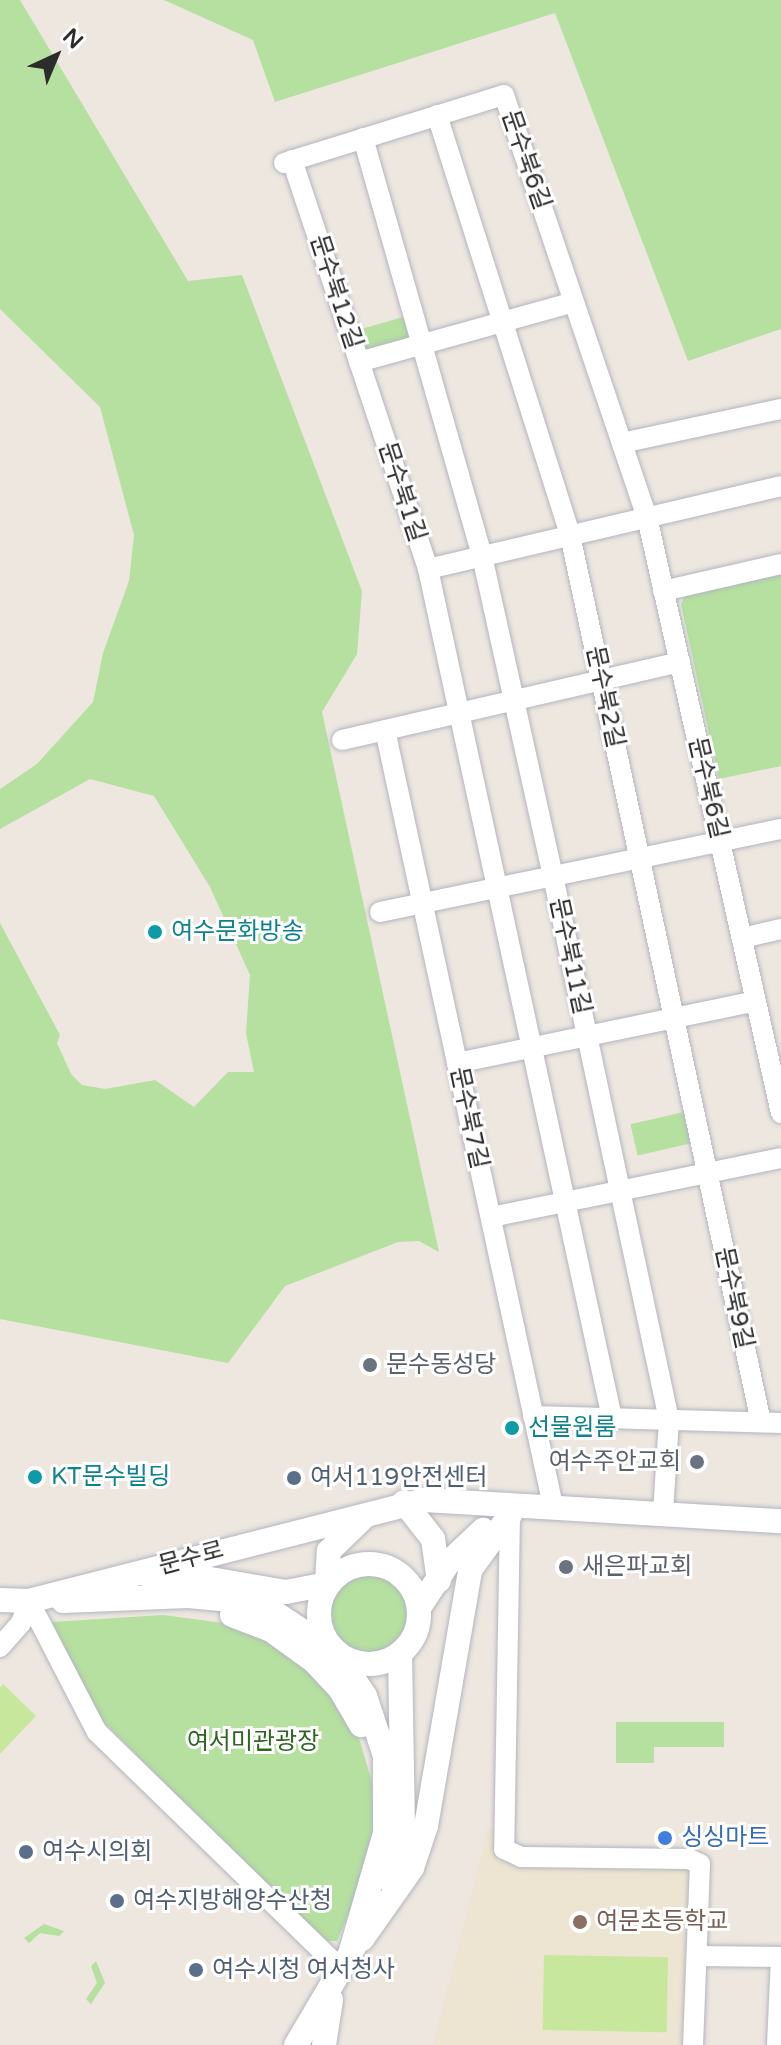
<!DOCTYPE html>
<meta charset="utf-8">
<style>
body{margin:0}
#map{position:relative;width:781px;height:2045px;overflow:hidden;background:#ede7e0;font-family:"Varela Round","Noto Sans KR",sans-serif}
div>[style]{position:absolute}
[style*='--x']{left:calc(var(--x)*1px);top:calc(var(--y)*1px);width:calc(var(--w)*1px);rotate:calc(var(--a)*1deg)}
.education>*{inset:0;background:#ede4d1}
.green>*{inset:0;background:#b5e0a0;transform-origin:0 0}
.round{border-radius:50%}
.pitch>*{inset:0;background:#c7e79c;transform-origin:0 0}
.roads{filter:drop-shadow(0 0 2px #b3b6bf) drop-shadow(0 0 2px #b3b6bf)}
.minor>*{height:20px;margin:-10px;padding:0 10px;transform-origin:10px;border-radius:10px;background:#fff}
.tertiary>*{height:24px;margin:-12px;padding:0 12px;transform-origin:12px;border-radius:12px;background:#fff}
.tertiary>.ring{margin:-12px;padding:0;box-sizing:content-box;background:none;border:24px solid #fff;border-radius:50%}
.dots>*{width:22px;height:22px;translate:-50% -50%;box-sizing:border-box;border:4px solid #fff;border-radius:50%}
span{translate:-50% -50%;white-space:nowrap;text-align:center;line-height:1.15;-webkit-text-stroke:6px #fff;paint-order:stroke}
.street-label{font-size:24px;color:#2c2c2c}
.culture-label{font-size:24px;color:#0d838f}
.left{translate:0 -50%;text-align:left}
.worship-label{font-size:24px;color:#5b616d}
.right{translate:-100% -50%;text-align:right}
.service-label{font-size:24px;color:#4e5e75}
.park-label{font-size:24px;color:#2e671f}
.shop-label{font-size:24px;color:#366cbe}
.education-label{font-size:24px;color:#785e54}
.north{position:absolute;left:16px;top:16px;width:80px;height:80px;-webkit-text-stroke:6px #fff;paint-order:stroke;rotate:44deg;font-size:22px;font-weight:700;line-height:32px;text-align:center;color:#2c2c2c}
.north::after{content:'';display:block;margin:auto;width:28px;height:36px;background:#2c2c2c;clip-path:polygon(50% 0,100% 100%,50% 72%,0 100%)}
</style>
<div id="map">
<div class="education">
<div style="clip-path:polygon(488px 1828px,495px 1828px,498px 1861px,693px 1867px,687px 2045px,433px 2045px)"></div>
</div>
<div class="green">
<div style="clip-path:polygon(0 0,20px 0,188px 281px,242px 275px,362px 591px,357px 654px,322px 712px,439px 1252px,419px 1241px,398px 1242px,285px 1286px,228px 1363px,0 1319px,0 923px,60px 1035px,57px 1043px,71px 1074px,82px 1085px,105px 1089px,155px 1080px,194px 1107px,228px 1072px,254px 1072px,246px 1033px,250px 975px,210px 887px,154px 796px,90px 779px,0 829px,0 789px,37px 764px,93px 702px,103px 653px,129px 581px,134px 535px,100px 407px,0 309px)"></div>
<div style="clip-path:polygon(164px 0,781px 0,781px 329px,688px 361px,555px 13px,275px 102px,253px 40px)"></div>
<div style="clip-path:polygon(410px 315px,416px 336px,367px 356px,354px 331px)"></div>
<div style="clip-path:polygon(781px 572px,781px 766px,719px 779px,681px 604px,686px 594px)"></div>
<div style="left:684px;top:1112px;width:32px;height:55px;rotate:77deg"></div>
<div class="round" style="left:330px;top:1575px;width:78px;height:78px"></div>
<div style="clip-path:polygon(163px 1615px,238px 1625px,270px 1640px,329px 1690px,359px 1738px,372px 1782px,374px 1830px,370px 1865px,337px 1941px,322px 1941px,100px 1718px,52px 1622px)"></div>
<div style="clip-path:polygon(616px 1722px,724px 1722px,724px 1747px,654px 1747px,654px 1763px,616px 1763px)"></div>
<div style="clip-path:polygon(44px 1924px,64px 1931px,59px 1936px,40px 1933px,29px 1943px,24px 1938px)"></div>
<div style="clip-path:polygon(96px 1961px,105px 1983px,91px 2004px,86px 1999px,97px 1983px,91px 1966px)"></div>
</div>
<div class="pitch">
<div style="clip-path:polygon(3px 1684px,36px 1716px,0 1754px,0 1688px)"></div>
<div style="left:544px;top:1955px;width:124px;height:75px;rotate:1deg"></div>
</div>
<div class="roads">
<div class="minor">
<div style="--x:437;--y:115;--w:441;--a:72.4"></div>
<div style="--x:570;--y:535;--w:907;--a:77.85"></div>
<div style="--x:363;--y:138;--w:435;--a:74.1"></div>
<div style="--x:482;--y:556;--w:328;--a:77.5"></div>
<div style="--x:553;--y:876;--w:556;--a:77.96"></div>
<div style="--x:669;--y:1420;--w:94;--a:93.7"></div>
<div style="--x:292;--y:160;--w:431;--a:71.6"></div>
<div style="--x:428;--y:569;--w:869;--a:77.77"></div>
<div style="--x:284;--y:163;--w:230;--a:-17.2"></div>
<div style="--x:504;--y:95;--w:446;--a:71.3"></div>
<div style="--x:647;--y:517;--w:611;--a:77.33"></div>
<div style="--x:359;--y:362;--w:223;--a:-15.6"></div>
<div style="--x:622;--y:443;--w:163;--a:-12.1"></div>
<div style="--x:428;--y:569;--w:363;--a:-13.2"></div>
<div style="--x:663;--y:591;--w:121;--a:-12.9"></div>
<div style="--x:385;--y:730;--w:794;--a:77.78"></div>
<div style="--x:342;--y:740;--w:347;--a:-13"></div>
<div style="--x:380;--y:912;--w:409;--a:-11.7"></div>
<div style="--x:742;--y:938;--w:40;--a:-13"></div>
<div style="--x:457;--y:1063;--w:305;--a:-11.7"></div>
<div style="--x:491;--y:1217;--w:296;--a:-11.5"></div>
<div style="--x:533;--y:1416;--w:248;--a:1.6"></div>
<div style="--x:510;--y:1515;--w:334;--a:91"></div>
<div style="--x:504;--y:1849;--w:19;--a:25"></div>
<div style="--x:521;--y:1857;--w:168;--a:0.7"></div>
<div style="--x:689;--y:1859;--w:12;--a:24"></div>
<div style="--x:700;--y:1864;--w:181;--a:92.2"></div>
<div style="--x:0;--y:1647;--w:32;--a:-49"></div>
<div style="--x:21;--y:1623;--w:23;--a:-70"></div>
<div style="--x:29;--y:1601;--w:148;--a:62.6"></div>
<div style="--x:97;--y:1732;--w:340;--a:44.2"></div>
<div style="--x:699;--y:1956;--w:82;--a:0.7"></div>
<div style="--x:777;--y:2045;--w:88;--a:-87.4"></div>
</div>
<div class="tertiary">
<div style="--x:404;--y:1502;--w:47;--a:51.9"></div>
<div style="--x:433;--y:1539;--w:42;--a:81.9"></div>
<div class="ring" style="left:319px;top:1564px;width:76px;height:76px"></div>
<div style="--x:150;--y:1577;--w:55;--a:1"></div>
<div style="--x:205;--y:1578;--w:82;--a:9.8"></div>
<div style="--x:286;--y:1592;--w:42;--a:-11"></div>
<div style="--x:327;--y:1584;--w:33;--a:-87"></div>
<div style="--x:329;--y:1551;--w:50;--a:-44.2"></div>
<div style="--x:0;--y:1600;--w:29;--a:2"></div>
<div style="--x:29;--y:1601;--w:408;--a:-14.3"></div>
<div style="--x:424;--y:1500;--w:358;--a:3.4"></div>
<div style="--x:63;--y:1601;--w:125;--a:-2.3"></div>
<div style="--x:188;--y:1596;--w:44;--a:5.2"></div>
<div style="--x:232;--y:1600;--w:41;--a:15.4"></div>
<div style="--x:272;--y:1611;--w:78;--a:33.5"></div>
<div style="--x:337;--y:1654;--w:50;--a:56.3"></div>
<div style="--x:365;--y:1696;--w:63;--a:71.6"></div>
<div style="--x:385;--y:1756;--w:77;--a:90"></div>
<div style="--x:385;--y:1833;--w:126;--a:106.1"></div>
<div style="--x:419;--y:1608;--w:55;--a:-56.9"></div>
<div style="--x:449;--y:1562;--w:47;--a:-43.3"></div>
<div style="--x:232;--y:1615;--w:42;--a:21"></div>
<div style="--x:271;--y:1630;--w:53;--a:35.8"></div>
<div style="--x:314;--y:1661;--w:38;--a:47"></div>
<div style="--x:340;--y:1689;--w:42;--a:59.7"></div>
<div style="--x:388;--y:1879;--w:54;--a:-73.9"></div>
<div style="--x:403;--y:1827;--w:173;--a:-91"></div>
<div style="--x:362;--y:1939;--w:87;--a:-54.8"></div>
<div style="--x:412;--y:1868;--w:44;--a:-71.6"></div>
<div style="--x:426;--y:1826;--w:260;--a:-80.2"></div>
<div style="--x:470;--y:1570;--w:68;--a:-54"></div>
<div style="--x:296;--y:2045;--w:122;--a:-59.4"></div>
<div style="--x:324;--y:2045;--w:46;--a:-81.2"></div>
</div>
</div>
<div class="dots">
<div style="left:155px;top:932px;background:#0f9aa8"></div>
<div style="left:370px;top:1365px;background:#6b7280"></div>
<div style="left:512px;top:1428px;background:#0f9aa8"></div>
<div style="left:697px;top:1462px;background:#6b7280"></div>
<div style="left:35px;top:1477px;background:#0f9aa8"></div>
<div style="left:294px;top:1478px;background:#5c6f8a"></div>
<div style="left:566px;top:1567px;background:#6b7280"></div>
<div style="left:665px;top:1838px;background:#3f7fe0"></div>
<div style="left:26px;top:1852px;background:#5c6f8a"></div>
<div style="left:117px;top:1901px;background:#5c6f8a"></div>
<div style="left:580px;top:1922px;background:#8d6e63"></div>
<div style="left:196px;top:1970px;background:#5c6f8a"></div>
</div>
<div class="street-label">
<span style="left:526px;top:160px;rotate:71deg">문수북6길</span>
<span style="left:336px;top:292px;rotate:72deg">문수북12길</span>
<span style="left:402px;top:492px;rotate:72deg">문수북1길</span>
<span style="left:605px;top:697px;rotate:78deg">문수북2길</span>
<span style="left:708px;top:788px;rotate:77deg">문수북6길</span>
<span style="left:570px;top:956px;rotate:78deg">문수북11길</span>
<span style="left:469px;top:1118px;rotate:78deg">문수북7길</span>
<span style="left:734px;top:1298px;rotate:78deg">문수북9길</span>
<span style="left:191px;top:1558px;rotate:-15deg">문수로</span>
</div>
<div class="culture-label">
<span class="left" style="left:171px;top:932px">여수문화방송</span>
<span class="left" style="left:528px;top:1428px">선물원룸</span>
<span class="left" style="left:51px;top:1477px">KT문수빌딩</span>
</div>
<div class="worship-label">
<span class="left" style="left:386px;top:1365px">문수동성당</span>
<span class="right" style="left:681px;top:1462px">여수주안교회</span>
<span class="left" style="left:582px;top:1567px">새은파교회</span>
</div>
<div class="service-label">
<span class="left" style="left:310px;top:1478px">여서119안전센터</span>
<span class="left" style="left:42px;top:1852px">여수시의회</span>
<span class="left" style="left:133px;top:1901px">여수지방해양수산청</span>
<span class="left" style="left:212px;top:1970px">여수시청 여서청사</span>
</div>
<div class="park-label">
<span style="left:253px;top:1742px">여서미관광장</span>
</div>
<div class="shop-label">
<span class="left" style="left:681px;top:1838px">싱싱마트</span>
</div>
<div class="education-label">
<span class="left" style="left:596px;top:1922px">여문초등학교</span>
</div>
<div class="north">N</div>
</div>
